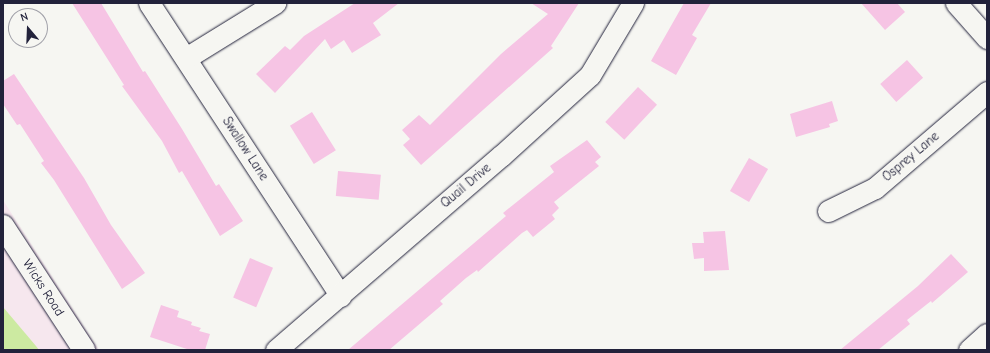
<!DOCTYPE html>
<style>
body{margin:0}
#map{position:relative;width:990px;height:353px;overflow:hidden;background:#f6f6f2;font-family:"Comic Neue",sans-serif}
div>[style]{position:absolute}
[style*='--x']{left:calc(var(--x)*1px);top:calc(var(--y)*1px);width:calc(var(--w)*1px);rotate:calc(var(--a)*1deg)}
.built>*{inset:0;background:#f6e7ee}
.green>*{inset:0;background:#cceaa1}
.building>*{inset:0;background:#f6c4e4;transform-origin:0 0}
.roads{filter:drop-shadow(0 0 1px #22223b) drop-shadow(0 0 1px #22223b)}
.street>*{height:21px;margin:-10.5px;padding:0 10.5px;transform-origin:10.5px;border-radius:10.5px;background:#f6f6f2}
.secondary>*{height:22px;margin:-11px;padding:0 11px;transform-origin:11px;border-radius:11px;background:#f6f6f2}
span{translate:-50% -50%;white-space:nowrap;text-align:center;line-height:1.15;-webkit-text-stroke:3px #f6f6f2;paint-order:stroke}
.street-label{font-size:13px;color:#22223b}
.frame{position:absolute;inset:0;border:4px solid #22223b;pointer-events:none}
.north{position:absolute;left:8px;top:8px;width:40px;height:40px;box-sizing:border-box;background:#f6f6f2;border:1px solid #a1a1a9;border-radius:50%;rotate:341deg;font-size:11px;font-weight:700;line-height:16px;text-align:center;color:#22223b}
.north::after{content:'';display:block;margin:auto;width:14px;height:18px;background:#22223b;clip-path:polygon(50% 0,100% 100%,50% 72%,0 100%)}
</style>
<div id="map">
<div class="built">
<div style="clip-path:polygon(3px 200px,10px 211px,99px 350px,3px 350px)"></div>
</div>
<div class="green">
<div style="clip-path:polygon(3px 307px,36px 346px,39px 350px,3px 350px)"></div>
</div>
<div class="building">
<div style="clip-path:polygon(72px 3px,101px 3px,143px 72px,145px 71px,182px 129px,216px 186px,219px 184px,243px 221px,220px 236px,182px 171px,179px 173px,162px 141px,122px 86px,124px 85px)"></div>
<div style="clip-path:polygon(355px 3px,399px 3px,373px 23px,381px 35px,352px 53px,344px 40px,331px 49px,325px 39px,275px 93px,256px 74px,285px 46px,290px 50px,304px 36px)"></div>
<div style="clip-path:polygon(531px 3px,579px 3px,551px 46px,553px 48px,421px 165px,403px 145px,410px 139px,402px 130px,419px 115px,430px 125px,501px 54px,548px 14px)"></div>
<div style="clip-path:polygon(684px 3px,711px 3px,692px 35px,697px 38px,676px 75px,651px 61px)"></div>
<div style="clip-path:polygon(861px 3px,897px 3px,905px 12px,885px 30px)"></div>
<div style="left:907px;top:60px;width:24px;height:36px;rotate:48deg"></div>
<div style="clip-path:polygon(14px 74px,84px 178px,111px 225px,145px 273px,122px 289px,54px 180px,41px 163px,44px 161px,20px 124px,17px 125px,3px 104px,3px 81px)"></div>
<div style="left:638px;top:87px;width:26px;height:48px;rotate:43deg"></div>
<div style="clip-path:polygon(832px 101px,838px 121px,829px 124px,830px 127px,796px 137px,790px 114px)"></div>
<div style="left:312px;top:112px;width:45px;height:26px;rotate:58deg"></div>
<div style="clip-path:polygon(587px 140px,601px 157px,595px 162px,599px 166px,554px 202px,559px 208px,552px 215px,555px 219px,533px 237px,527px 230px,522px 233px,478px 272px,477px 270px,466px 278px,440px 301px,443px 304px,389px 350px,348px 350px,506px 216px,503px 213px,554px 172px,550px 166px)"></div>
<div style="left:749px;top:158px;width:22px;height:38px;rotate:30deg"></div>
<div style="left:338px;top:171px;width:43px;height:25px;rotate:5deg"></div>
<div style="clip-path:polygon(725px 231px,729px 270px,704px 271px,704px 258px,694px 259px,692px 243px,704px 243px,703px 232px)"></div>
<div style="clip-path:polygon(951px 254px,968px 272px,932px 303px,931px 301px,907px 320px,910px 324px,878px 350px,840px 350px,918px 286px)"></div>
<div style="left:250px;top:258px;width:25px;height:43px;rotate:23deg"></div>
<div style="clip-path:polygon(161px 305px,179px 311px,177px 317px,192px 322px,191px 325px,201px 328px,199px 331px,210px 334px,205px 350px,190px 350px,150px 337px)"></div>
</div>
<div class="roads">
<div class="street">
<div style="--x:149;--y:3;--w:350;--a:56.8"></div>
<div style="--x:956;--y:3;--w:47;--a:48.5"></div>
<div style="--x:186;--y:58;--w:105;--a:-31.7"></div>
<div style="--x:828;--y:211;--w:52;--a:-26.1"></div>
<div style="--x:875;--y:188;--w:148;--a:-40.6"></div>
<div style="--x:276;--y:350;--w:297;--a:-40.8"></div>
<div style="--x:501;--y:156;--w:120;--a:-42.3"></div>
<div style="--x:590;--y:75;--w:84;--a:-59.2"></div>
<div style="--x:969;--y:350;--w:24;--a:-42"></div>
</div>
<div class="secondary">
<div style="--x:3;--y:226;--w:148;--a:56.8"></div>
</div>
</div>
<div class="street-label">
<span style="left:245px;top:149px;rotate:57deg">Swallow Lane</span>
<span style="left:911px;top:157px;rotate:-40deg">Osprey Lane</span>
<span style="left:466px;top:186px;rotate:-40deg">Quail Drive</span>
<span style="left:43px;top:288px;rotate:57deg">Wicks Road</span>
</div>
<div class="frame"></div>
<div class="north">N</div>
</div>
